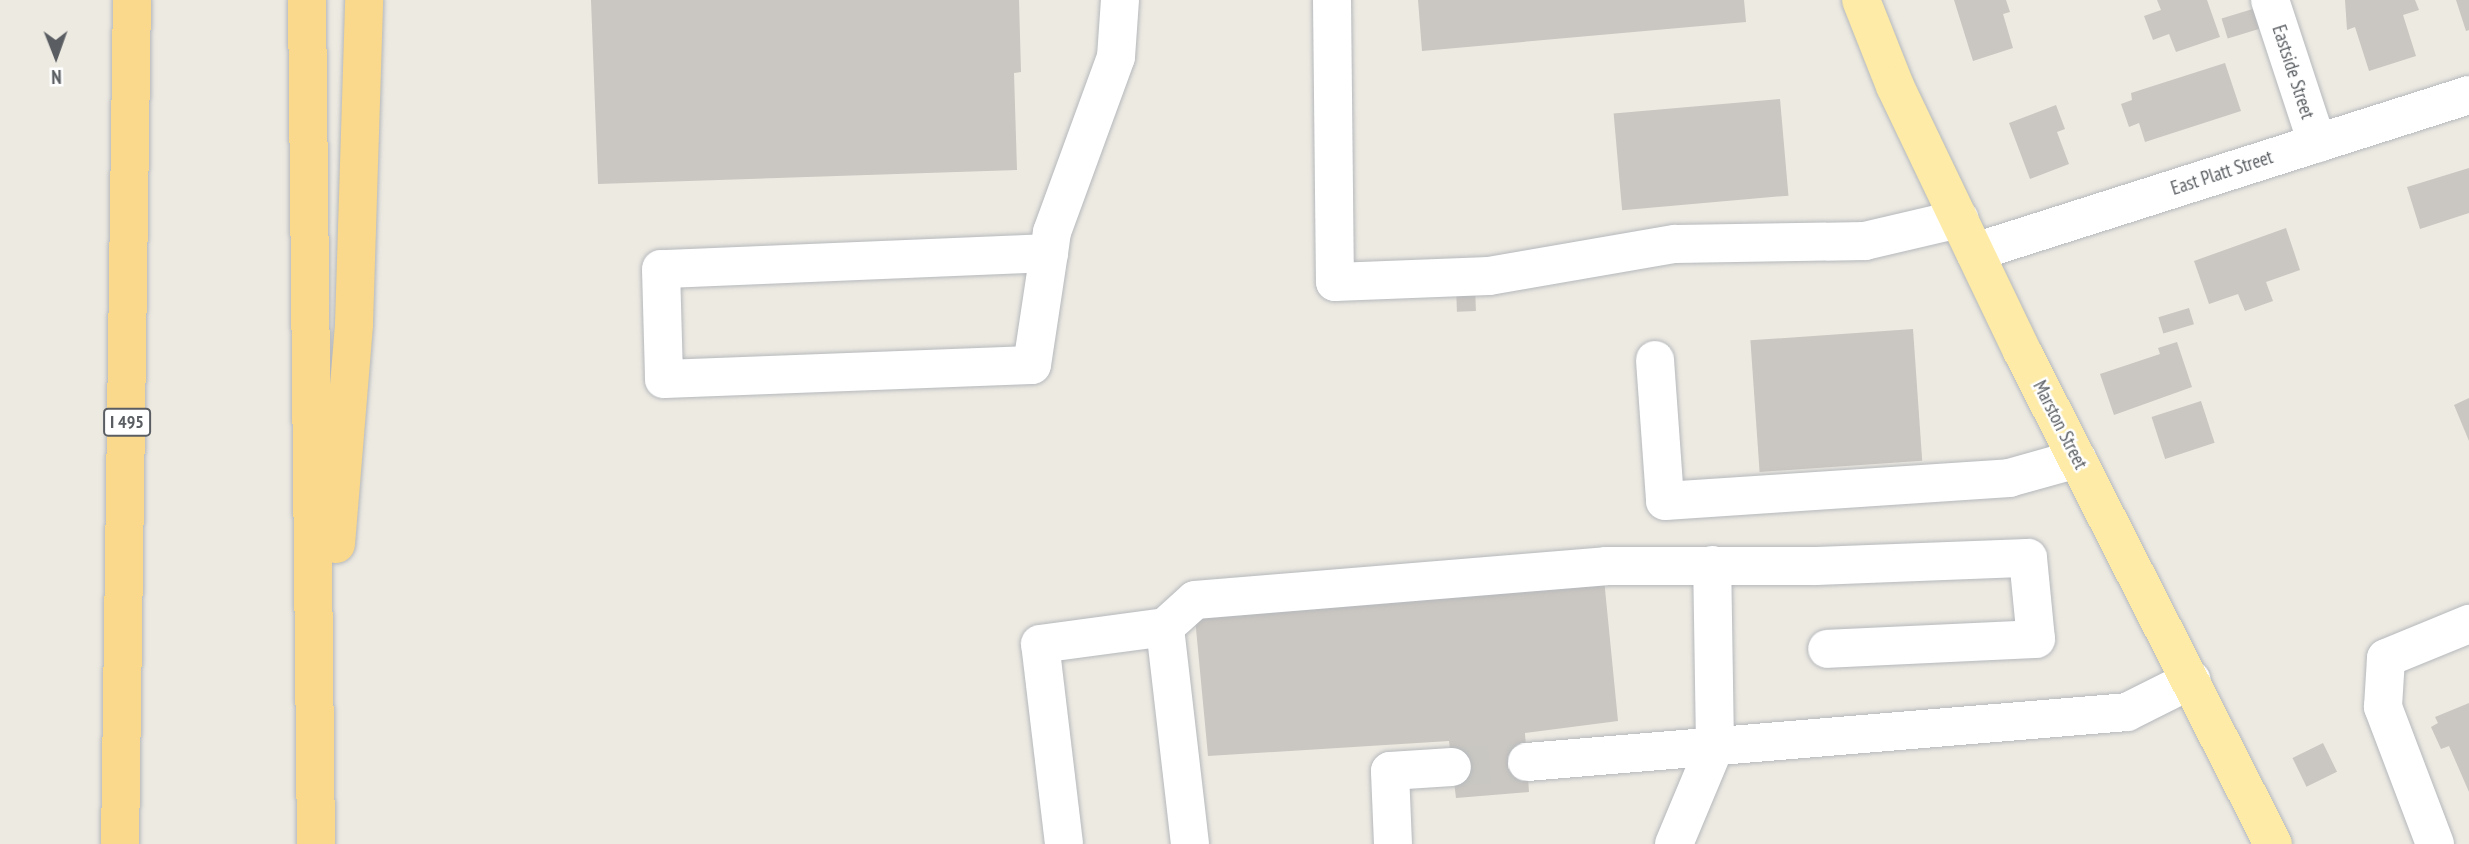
<!DOCTYPE html>
<style>
body{margin:0}
#map{position:relative;width:2469px;height:844px;overflow:hidden;background:#edeae2;font-family:"PT Sans Narrow",sans-serif}
div>[style]{position:absolute}
[style*='--x']{left:calc(var(--x)*1px);top:calc(var(--y)*1px);width:calc(var(--w)*1px);rotate:calc(var(--a)*1deg)}
.building>*{inset:0;background:#cac6c1;transform-origin:0 0}
.minor-tunnel>*{height:38px;margin-top:-19px;transform-origin:0;background:repeating-linear-gradient(90deg,#c8c7c2 0 38px,transparent 0 57px)}
.roads{filter:drop-shadow(0 0 2px #b5b8bc) drop-shadow(0 0 2px #b5b8bc)}
.minor>*{height:38px;margin:-19px;padding:0 19px;transform-origin:19px;border-radius:19px;background:#fff}
.major>*{height:38px;margin:-19px;padding:0 19px;transform-origin:19px;border-radius:19px;background:#fdeba7}
.highway>*{height:38px;margin:-19px;padding:0 19px;transform-origin:19px;border-radius:19px;background:#fad98c}
span{translate:-50% -50%;white-space:nowrap;text-align:center;line-height:1.15;-webkit-text-stroke:5px #fff;paint-order:stroke}
.shield-label span{padding:2px 5px;background:#fff;border:2px solid;border-radius:5px;-webkit-text-stroke-width:0}
.shield-label{font-size:18px;color:#5a5e62;font-weight:700}
.street-label{font-size:19px;color:#5a5e62}
.north{position:absolute;left:21px;top:21px;width:70px;height:70px;-webkit-text-stroke:5px #fff;paint-order:stroke;rotate:179deg;font-size:19px;font-weight:700;line-height:28px;text-align:center;color:#5a5e62}
.north::after{content:'';display:block;margin:auto;width:24px;height:32px;background:#5a5e62;clip-path:polygon(50% 0,100% 100%,50% 72%,0 100%)}
</style>
<div id="map">
<div class="building">
<div style="clip-path:polygon(591px 0,1019px 0,1021px 72px,1014px 73px,1017px 170px,598px 184px)"></div>
<div style="clip-path:polygon(1418px 0,1744px 0,1746px 22px,1422px 51px)"></div>
<div style="clip-path:polygon(1954px 0,2006px 0,2010px 12px,2003px 14px,2013px 48px,1973px 61px)"></div>
<div style="clip-path:polygon(2157px 0,2207px 0,2220px 37px,2176px 52px,2169px 34px,2153px 40px,2144px 16px,2161px 10px)"></div>
<div style="clip-path:polygon(2345px 0,2415px 0,2419px 10px,2403px 15px,2416px 56px,2369px 71px,2355px 27px,2347px 30px)"></div>
<div style="clip-path:polygon(2456px 0,2469px 0,2469px 30px,2466px 31px)"></div>
<div style="left:2256px;top:8px;width:21px;height:36px;rotate:73deg"></div>
<div style="clip-path:polygon(2225px 63px,2241px 111px,2145px 142px,2139px 123px,2129px 127px,2121px 104px,2132px 100px,2131px 93px)"></div>
<div style="left:1780px;top:99px;width:97px;height:167px;rotate:85deg"></div>
<div style="clip-path:polygon(2056px 105px,2065px 129px,2057px 132px,2069px 164px,2030px 179px,2009px 123px)"></div>
<div style="clip-path:polygon(2469px 168px,2469px 213px,2420px 229px,2407px 187px)"></div>
<div style="clip-path:polygon(2286px 228px,2300px 270px,2266px 282px,2273px 301px,2245px 311px,2238px 294px,2209px 304px,2194px 261px)"></div>
<div style="left:1475px;top:285px;width:26px;height:19px;rotate:88deg"></div>
<div style="left:2189px;top:308px;width:17px;height:32px;rotate:73deg"></div>
<div style="left:1913px;top:329px;width:132px;height:163px;rotate:86deg"></div>
<div style="clip-path:polygon(2177px 342px,2192px 387px,2114px 415px,2100px 374px,2160px 354px,2158px 348px)"></div>
<div style="clip-path:polygon(2469px 398px,2469px 441px,2454px 405px)"></div>
<div style="left:2201px;top:401px;width:44px;height:52px;rotate:72deg"></div>
<div style="clip-path:polygon(1604px 579px,1618px 721px,1525px 733px,1529px 792px,1456px 798px,1449px 741px,1208px 756px,1195px 618px)"></div>
<div style="clip-path:polygon(2469px 703px,2469px 792px,2449px 746px,2441px 749px,2431px 727px,2438px 723px,2435px 717px)"></div>
<div style="left:2323px;top:743px;width:32px;height:34px;rotate:64deg"></div>
</div>
<div class="minor-tunnel">
<div style="--x:1452;--y:767;--w:75;--a:-3.8"></div>
</div>
<div class="roads">
<div class="minor">
<div style="--x:1332;--y:0;--w:282;--a:89.4"></div>
<div style="--x:1335;--y:282;--w:154;--a:-2.2"></div>
<div style="--x:1489;--y:276;--w:189;--a:-9.8"></div>
<div style="--x:1675;--y:244;--w:190;--a:-0.9"></div>
<div style="--x:1865;--y:241;--w:97;--a:-13.2"></div>
<div style="--x:2270;--y:0;--w:151;--a:71.8"></div>
<div style="--x:1975;--y:252;--w:518;--a:-17.63"></div>
<div style="--x:1049;--y:253;--w:388;--a:177.6"></div>
<div style="--x:661;--y:269;--w:110;--a:88.4"></div>
<div style="--x:664;--y:379;--w:368;--a:-2.2"></div>
<div style="--x:1032;--y:365;--w:113;--a:-81.4"></div>
<div style="--x:1049;--y:253;--w:21;--a:-82"></div>
<div style="--x:1052;--y:232;--w:186;--a:-69.9"></div>
<div style="--x:1116;--y:57;--w:57;--a:-86"></div>
<div style="--x:1655;--y:360;--w:141;--a:85.9"></div>
<div style="--x:1665;--y:501;--w:345;--a:-3.8"></div>
<div style="--x:2009;--y:478;--w:71;--a:-15.6"></div>
<div style="--x:1527;--y:762;--w:602;--a:-4.76"></div>
<div style="--x:2127;--y:712;--w:72;--a:-26.6"></div>
<div style="--x:1064;--y:844;--w:201;--a:-96.8"></div>
<div style="--x:1040;--y:644;--w:126;--a:-7.7"></div>
<div style="--x:1190;--y:844;--w:218;--a:-96.6"></div>
<div style="--x:1165;--y:627;--w:40;--a:-42"></div>
<div style="--x:1195;--y:600;--w:412;--a:-4.7"></div>
<div style="--x:1606;--y:566;--w:210;--a:0"></div>
<div style="--x:1816;--y:566;--w:212;--a:-2.2"></div>
<div style="--x:2028;--y:558;--w:81;--a:84.4"></div>
<div style="--x:2036;--y:639;--w:209;--a:177.3"></div>
<div style="--x:1393;--y:844;--w:73;--a:-92.4"></div>
<div style="--x:1390;--y:771;--w:62;--a:-3.7"></div>
<div style="--x:1674;--y:844;--w:106;--a:-67.3"></div>
<div style="--x:1715;--y:746;--w:181;--a:-90.9"></div>
<div style="--x:2435;--y:844;--w:147;--a:-110.8"></div>
<div style="--x:2383;--y:707;--w:49;--a:-86.5"></div>
<div style="--x:2386;--y:658;--w:90;--a:-22.3"></div>
</div>
<div class="major">
<div style="--x:1861;--y:0;--w:92;--a:68.4"></div>
<div style="--x:1895;--y:86;--w:294;--a:64.4"></div>
<div style="--x:2022;--y:351;--w:553;--a:63.02"></div>
</div>
<div class="highway">
<div style="--x:307;--y:0;--w:844;--a:89.39"></div>
<div style="--x:336;--y:544;--w:221;--a:-85.3"></div>
<div style="--x:354;--y:324;--w:324;--a:-88.2"></div>
<div style="--x:120;--y:844;--w:844;--a:-89.19"></div>
</div>
</div>
<div class="shield-label">
<span style="left:127px;top:422px">I 495</span>
</div>
<div class="street-label">
<span style="left:2293px;top:72px;rotate:72deg">Eastside Street</span>
<span style="left:2222px;top:173px;rotate:-18deg">East Platt Street</span>
<span style="left:2060px;top:425px;rotate:63deg">Marston Street</span>
</div>
<div class="north">N</div>
</div>
